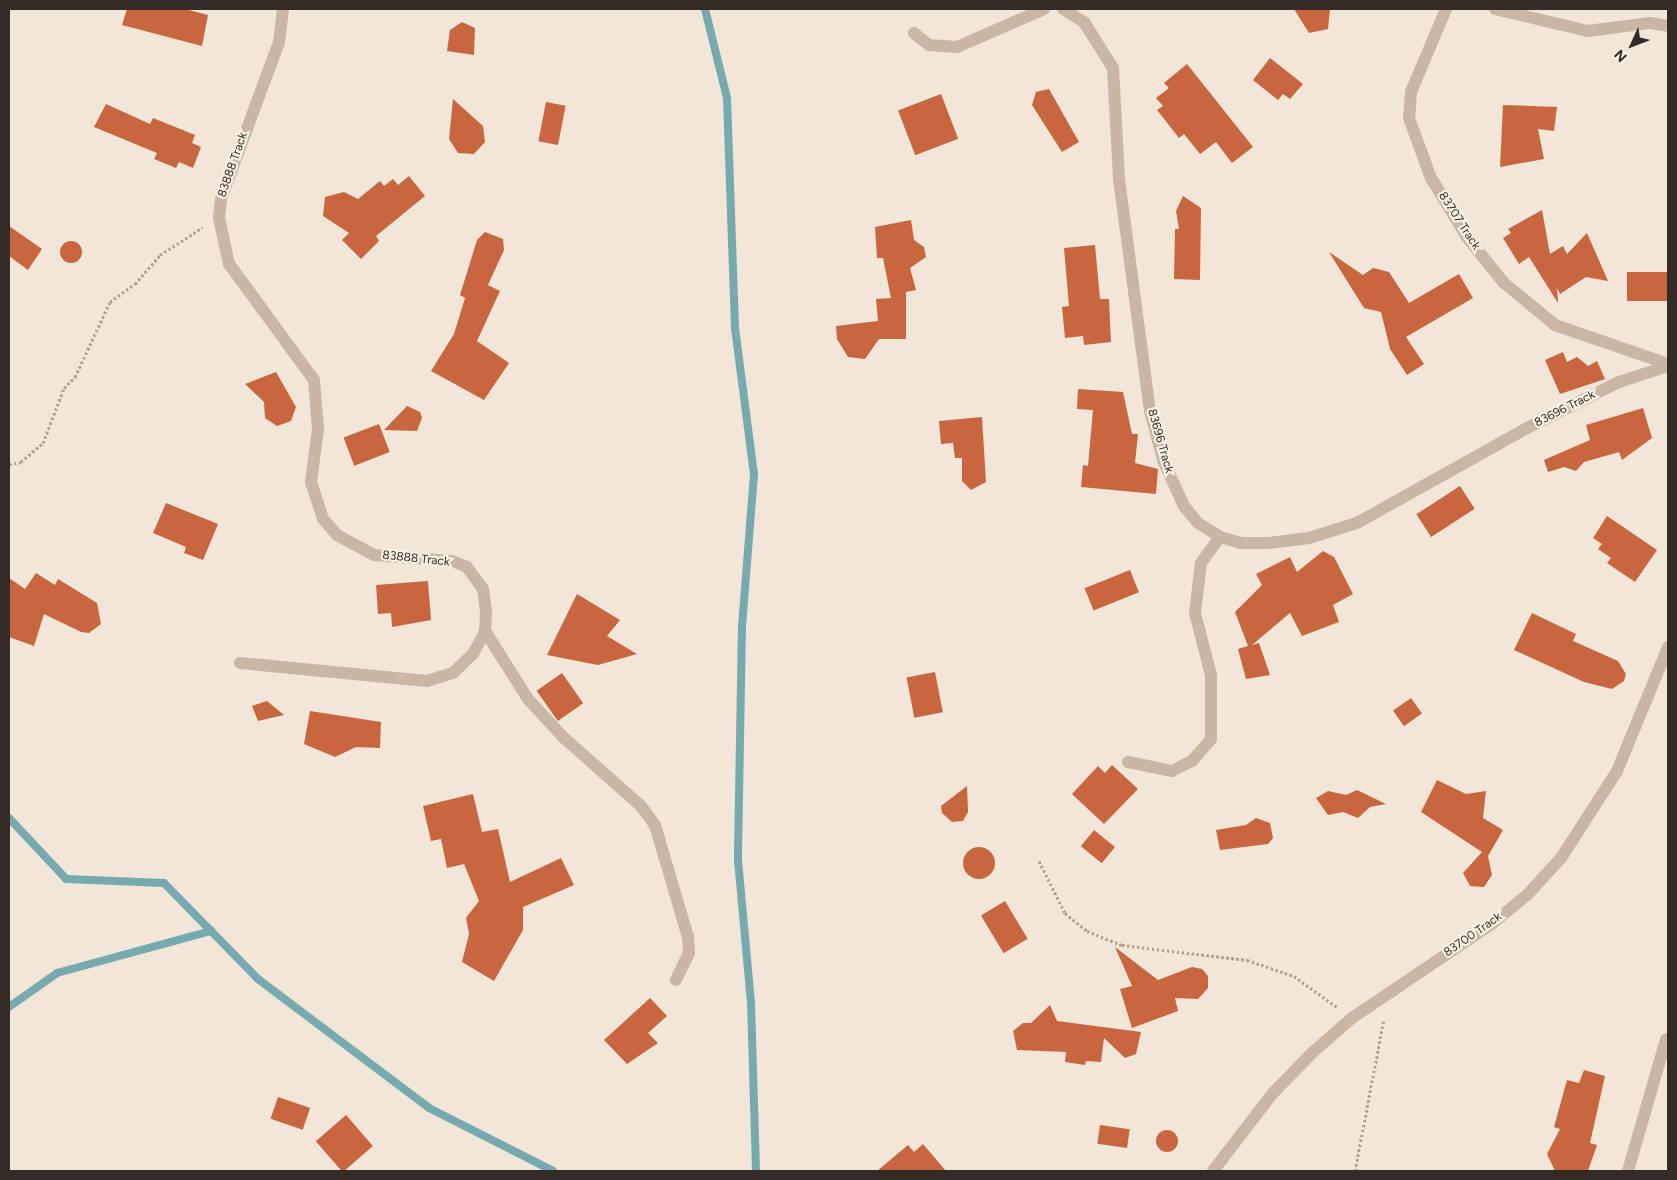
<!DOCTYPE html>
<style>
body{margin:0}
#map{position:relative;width:1677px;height:1180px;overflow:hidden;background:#f1e6d8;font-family:Figtree,sans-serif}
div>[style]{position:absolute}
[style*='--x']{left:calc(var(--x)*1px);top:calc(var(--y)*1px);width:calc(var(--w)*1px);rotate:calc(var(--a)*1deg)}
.stream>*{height:8px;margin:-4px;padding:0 4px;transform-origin:4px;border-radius:4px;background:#76aaaf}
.building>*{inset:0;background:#c8663f;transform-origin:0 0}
.round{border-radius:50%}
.path>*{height:3px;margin-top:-1.5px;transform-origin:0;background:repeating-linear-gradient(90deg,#b5a08e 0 2.5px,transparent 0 5px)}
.minor>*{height:12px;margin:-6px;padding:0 6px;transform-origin:6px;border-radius:6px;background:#c9b6a4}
span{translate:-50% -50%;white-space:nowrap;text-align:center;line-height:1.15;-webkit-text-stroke:4.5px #f9f0e4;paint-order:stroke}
.street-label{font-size:12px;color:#342b26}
.frame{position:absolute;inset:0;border:10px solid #342b26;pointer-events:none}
.north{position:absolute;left:1607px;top:20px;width:50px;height:50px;-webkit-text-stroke:4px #f9f0e4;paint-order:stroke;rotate:227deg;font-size:14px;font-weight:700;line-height:20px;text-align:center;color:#342b26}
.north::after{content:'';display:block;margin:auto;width:18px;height:22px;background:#342b26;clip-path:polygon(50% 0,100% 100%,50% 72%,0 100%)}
</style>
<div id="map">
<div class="stream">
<div style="--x:705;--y:9;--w:92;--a:76.1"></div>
<div style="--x:727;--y:98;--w:230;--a:88"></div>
<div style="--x:735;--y:328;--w:147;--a:82.6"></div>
<div style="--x:754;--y:474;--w:151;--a:94.5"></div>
<div style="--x:742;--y:625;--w:235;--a:91"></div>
<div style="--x:738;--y:860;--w:143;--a:84.8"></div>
<div style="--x:751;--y:1002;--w:169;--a:88.3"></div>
<div style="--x:9;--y:818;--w:83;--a:46.9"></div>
<div style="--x:66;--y:879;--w:98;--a:2.3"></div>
<div style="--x:164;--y:883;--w:134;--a:45.6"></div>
<div style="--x:258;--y:979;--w:214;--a:37"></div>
<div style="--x:429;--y:1108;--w:139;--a:26.9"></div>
<div style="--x:9;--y:1007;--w:59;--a:-35.3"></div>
<div style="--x:57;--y:973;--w:160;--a:-15.3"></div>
</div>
<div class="building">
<div style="clip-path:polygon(127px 9px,185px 9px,208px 15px,202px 46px,122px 25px)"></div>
<div style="clip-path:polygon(1294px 9px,1330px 9px,1328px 29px,1309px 33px)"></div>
<div style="clip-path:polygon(462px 22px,475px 28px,474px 55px,447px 51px,450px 30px)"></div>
<div style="clip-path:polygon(1270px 58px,1303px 84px,1290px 99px,1283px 94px,1278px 100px,1253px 80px)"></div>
<div style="clip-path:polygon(1187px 64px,1253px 147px,1232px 163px,1216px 142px,1200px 154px,1184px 134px,1179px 138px,1157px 110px,1163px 106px,1156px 98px,1169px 88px,1164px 83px)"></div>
<div style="clip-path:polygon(1049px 89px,1079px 142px,1062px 152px,1032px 105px,1036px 92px)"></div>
<div style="left:941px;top:94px;width:48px;height:46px;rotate:69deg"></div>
<div style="clip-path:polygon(453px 99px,483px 126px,485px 142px,474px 154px,458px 153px,449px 139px)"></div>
<div style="left:546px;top:102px;width:20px;height:40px;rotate:11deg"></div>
<div style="clip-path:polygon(106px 104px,150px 124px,153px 118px,195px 135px,192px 143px,201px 147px,193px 168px,179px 162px,176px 168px,154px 159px,157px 153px,94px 127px)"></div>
<div style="clip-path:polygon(1503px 105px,1557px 107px,1554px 131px,1538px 129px,1544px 159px,1500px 167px)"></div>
<div style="clip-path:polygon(409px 176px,425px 196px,376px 236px,379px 241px,361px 259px,342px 240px,349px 233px,323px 216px,325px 197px,344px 192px,358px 199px,380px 181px,384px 186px,393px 179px,398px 185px)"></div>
<div style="clip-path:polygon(1183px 196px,1201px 208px,1200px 280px,1174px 279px,1175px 229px,1179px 229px,1176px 211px)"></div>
<div style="clip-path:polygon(1542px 210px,1550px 254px,1563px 246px,1567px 254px,1587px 233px,1608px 281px,1586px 277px,1560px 294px,1557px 288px,1558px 303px,1529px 257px,1519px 264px,1503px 238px,1511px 233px,1508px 229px)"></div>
<div style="clip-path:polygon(911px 220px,914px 240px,924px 247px,926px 257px,910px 268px,916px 290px,906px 292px,906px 339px,879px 339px,865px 359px,848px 357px,837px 339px,836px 326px,878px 321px,876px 299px,891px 298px,883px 258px,877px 258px,875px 227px)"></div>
<div style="clip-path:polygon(9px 226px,42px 249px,28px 270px,9px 256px)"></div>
<div style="clip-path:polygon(485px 232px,503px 239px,504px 250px,488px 285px,500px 291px,477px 341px,509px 363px,484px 400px,431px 371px,454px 334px,465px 298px,460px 295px,477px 240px)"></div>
<div class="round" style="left:60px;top:241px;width:22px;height:22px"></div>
<div style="clip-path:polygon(1095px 245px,1100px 299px,1109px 299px,1111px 342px,1084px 345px,1083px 336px,1065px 338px,1062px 307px,1069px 306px,1064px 248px)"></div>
<div style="clip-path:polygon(1329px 252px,1363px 275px,1373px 268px,1389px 272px,1409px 303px,1459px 274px,1473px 298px,1406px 337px,1424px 364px,1407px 375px,1390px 349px,1381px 312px,1364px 308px)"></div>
<div style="left:1668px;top:272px;width:29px;height:41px;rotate:90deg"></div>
<div style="clip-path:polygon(1563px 352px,1567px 362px,1577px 357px,1588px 366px,1597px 361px,1605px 379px,1560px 394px,1545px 360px)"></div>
<div style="clip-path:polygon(276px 372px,296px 407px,291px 421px,277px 426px,265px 418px,264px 402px,245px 384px)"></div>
<div style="clip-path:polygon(1078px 389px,1123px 392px,1132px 434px,1138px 434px,1135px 463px,1158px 469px,1156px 494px,1081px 487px,1083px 465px,1088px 466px,1093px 410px,1077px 409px)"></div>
<div style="clip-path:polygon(407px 406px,420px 412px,422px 418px,417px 431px,384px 430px)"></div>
<div style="clip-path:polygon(1643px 408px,1652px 438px,1622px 460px,1619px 452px,1584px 462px,1576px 471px,1564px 467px,1548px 472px,1544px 460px,1590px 440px,1586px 425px)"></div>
<div style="clip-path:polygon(982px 417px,986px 482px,971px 490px,962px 481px,962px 458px,955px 458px,953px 443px,941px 444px,939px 421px)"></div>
<div style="left:379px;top:424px;width:30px;height:38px;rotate:69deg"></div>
<div style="left:1460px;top:486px;width:27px;height:52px;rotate:57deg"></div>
<div style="clip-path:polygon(166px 503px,218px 524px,203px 560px,184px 553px,186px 547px,153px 533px)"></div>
<div style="clip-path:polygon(1607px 516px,1657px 550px,1635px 582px,1607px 563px,1611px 558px,1598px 549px,1602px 544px,1593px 538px)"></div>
<div style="clip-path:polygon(1323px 551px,1334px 557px,1353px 594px,1333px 605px,1339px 622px,1302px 636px,1290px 613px,1252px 645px,1259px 643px,1270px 675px,1246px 679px,1238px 649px,1248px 646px,1235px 612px,1262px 585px,1256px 574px,1290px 557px,1297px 572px)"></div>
<div style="left:1130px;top:570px;width:24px;height:49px;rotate:68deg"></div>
<div style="clip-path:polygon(36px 573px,55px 585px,58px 579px,97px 603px,101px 624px,89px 633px,81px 632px,44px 614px,34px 646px,9px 637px,9px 578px,25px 589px)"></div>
<div style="clip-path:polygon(428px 581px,431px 620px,392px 627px,391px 613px,378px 614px,376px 585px)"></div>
<div style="clip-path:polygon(577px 594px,620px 620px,607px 636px,637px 654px,598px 665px,547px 655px)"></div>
<div style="clip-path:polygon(1532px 613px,1576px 634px,1573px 641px,1618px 661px,1626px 674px,1624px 681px,1612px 689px,1584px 682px,1514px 650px)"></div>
<div style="left:935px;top:672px;width:41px;height:29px;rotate:79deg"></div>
<div style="left:562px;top:673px;width:37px;height:31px;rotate:55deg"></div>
<div style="left:1411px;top:698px;width:19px;height:22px;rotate:55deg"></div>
<div style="clip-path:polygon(267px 701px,284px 715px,258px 721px,252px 706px)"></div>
<div style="clip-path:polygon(310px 711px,381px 722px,380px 748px,356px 747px,335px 757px,304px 744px)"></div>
<div style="clip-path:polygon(1112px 765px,1138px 789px,1104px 824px,1072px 794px,1098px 766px,1105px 773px)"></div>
<div style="clip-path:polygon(1437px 780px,1466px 794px,1486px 791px,1483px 818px,1503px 830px,1488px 856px,1492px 875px,1484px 887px,1470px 886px,1463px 873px,1482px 852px,1421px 812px)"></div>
<div style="clip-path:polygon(967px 786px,968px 812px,963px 821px,952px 822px,942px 813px,941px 806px)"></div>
<div style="clip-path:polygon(1357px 790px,1386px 804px,1370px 807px,1358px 818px,1343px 812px,1328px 815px,1316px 798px,1328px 791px,1346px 795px)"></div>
<div style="clip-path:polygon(473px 794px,482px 832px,498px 829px,510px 882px,561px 858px,574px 885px,523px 907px,523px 930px,494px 981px,462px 962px,469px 934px,466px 918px,479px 901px,464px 864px,447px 868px,441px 839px,431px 841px,423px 806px)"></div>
<div style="clip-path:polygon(1256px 818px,1270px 823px,1273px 838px,1268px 844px,1220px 850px,1216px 830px,1246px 825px)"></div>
<div style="left:1094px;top:830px;width:27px;height:21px;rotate:39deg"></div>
<div class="round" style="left:963px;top:847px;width:32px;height:32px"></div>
<div style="left:1005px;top:901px;width:44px;height:28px;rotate:59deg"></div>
<div style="clip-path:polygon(1115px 947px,1158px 980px,1192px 967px,1202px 969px,1208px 976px,1208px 988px,1198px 999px,1175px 998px,1178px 1011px,1132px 1028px,1120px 989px,1132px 986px)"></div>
<div style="clip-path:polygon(650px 998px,667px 1016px,648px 1033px,658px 1043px,627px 1064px,604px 1040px)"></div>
<div style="clip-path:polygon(1050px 1005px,1057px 1021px,1141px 1032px,1136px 1054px,1125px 1058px,1104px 1038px,1101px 1062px,1086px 1061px,1085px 1065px,1065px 1062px,1066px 1052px,1017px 1050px,1013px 1031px,1023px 1023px,1031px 1023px)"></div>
<div style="clip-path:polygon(1584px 1070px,1605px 1076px,1590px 1143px,1597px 1145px,1588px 1171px,1555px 1171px,1547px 1154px,1560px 1129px,1554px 1127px,1567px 1080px,1579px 1083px)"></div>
<div style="left:278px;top:1097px;width:34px;height:23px;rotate:19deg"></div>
<div style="left:346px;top:1115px;width:41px;height:40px;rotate:49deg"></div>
<div style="left:1100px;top:1125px;width:30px;height:19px;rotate:8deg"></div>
<div class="round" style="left:1156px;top:1130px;width:22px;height:22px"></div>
<div style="clip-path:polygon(923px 1144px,946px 1171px,877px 1171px,908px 1145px,914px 1152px)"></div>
</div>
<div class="path">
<div style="--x:9;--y:464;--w:12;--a:-9"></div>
<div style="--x:21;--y:462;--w:29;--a:-41"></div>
<div style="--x:43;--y:443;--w:59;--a:-69.1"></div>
<div style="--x:64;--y:388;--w:16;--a:-45"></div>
<div style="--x:75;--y:377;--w:83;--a:-65"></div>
<div style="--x:110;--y:302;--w:31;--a:-36"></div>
<div style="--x:135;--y:284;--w:38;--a:-49"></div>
<div style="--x:160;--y:255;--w:51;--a:-33.1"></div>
<div style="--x:1039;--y:861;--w:58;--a:63.4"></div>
<div style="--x:1065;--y:913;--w:28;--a:39"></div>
<div style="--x:1087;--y:931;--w:38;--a:22"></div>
<div style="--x:1122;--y:945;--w:126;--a:6.8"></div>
<div style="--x:1247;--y:960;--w:50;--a:18.8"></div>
<div style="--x:1294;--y:976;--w:53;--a:35.8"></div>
<div style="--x:1355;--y:1171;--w:155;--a:-79.2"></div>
</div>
<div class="minor">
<div style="--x:1063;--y:9;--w:25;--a:32"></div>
<div style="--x:1084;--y:22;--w:54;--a:57.8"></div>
<div style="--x:1113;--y:68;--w:111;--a:86.9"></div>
<div style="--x:1119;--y:179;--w:234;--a:82.4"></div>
<div style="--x:1150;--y:411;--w:51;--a:75.1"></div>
<div style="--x:1163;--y:460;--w:51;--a:65.5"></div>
<div style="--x:1184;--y:506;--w:22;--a:51"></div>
<div style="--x:1198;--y:523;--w:26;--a:32"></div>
<div style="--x:1220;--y:537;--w:22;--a:16"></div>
<div style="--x:1241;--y:543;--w:28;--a:0"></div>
<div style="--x:1269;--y:543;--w:40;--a:-7.1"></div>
<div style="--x:1309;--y:538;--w:50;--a:-17.4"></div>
<div style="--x:1357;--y:523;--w:195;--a:-29.2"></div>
<div style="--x:1527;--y:428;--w:103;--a:-26.6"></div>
<div style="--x:1619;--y:382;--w:52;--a:-18.1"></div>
<div style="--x:1446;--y:9;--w:90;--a:112.9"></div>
<div style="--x:1411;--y:92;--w:26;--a:94"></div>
<div style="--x:1409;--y:118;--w:64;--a:69.9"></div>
<div style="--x:1431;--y:178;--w:69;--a:58.6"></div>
<div style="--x:1467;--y:237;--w:58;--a:51.3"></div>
<div style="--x:1503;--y:282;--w:67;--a:39.6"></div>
<div style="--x:1555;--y:325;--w:120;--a:19"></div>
<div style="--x:1495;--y:9;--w:96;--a:13.3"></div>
<div style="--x:1588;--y:31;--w:63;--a:-7.4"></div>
<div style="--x:1650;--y:23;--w:18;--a:9"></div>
<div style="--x:914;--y:33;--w:19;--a:39"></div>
<div style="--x:929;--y:45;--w:28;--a:4"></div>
<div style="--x:957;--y:47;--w:95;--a:-23.6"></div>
<div style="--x:485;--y:631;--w:80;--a:57.7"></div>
<div style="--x:528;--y:699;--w:52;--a:47.4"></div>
<div style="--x:563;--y:737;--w:104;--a:41.5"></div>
<div style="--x:641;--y:806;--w:24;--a:54"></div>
<div style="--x:655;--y:825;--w:117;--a:73.6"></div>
<div style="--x:688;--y:937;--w:16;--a:86"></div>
<div style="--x:689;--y:953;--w:30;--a:116"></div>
<div style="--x:240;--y:663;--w:188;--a:5.5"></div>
<div style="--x:427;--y:681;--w:27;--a:-17"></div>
<div style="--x:453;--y:673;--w:28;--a:-44"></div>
<div style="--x:473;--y:654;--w:26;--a:-62"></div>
<div style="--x:485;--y:631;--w:19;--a:-87"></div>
<div style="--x:486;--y:612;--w:23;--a:-97"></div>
<div style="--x:483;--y:589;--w:27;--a:-126"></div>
<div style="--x:467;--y:567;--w:16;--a:-158"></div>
<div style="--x:452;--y:561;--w:78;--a:-175.6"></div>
<div style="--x:374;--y:555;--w:42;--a:-151.6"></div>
<div style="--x:337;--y:535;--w:21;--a:-131"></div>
<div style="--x:323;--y:519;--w:39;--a:-108"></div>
<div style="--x:311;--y:482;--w:53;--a:-82.5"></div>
<div style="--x:318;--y:429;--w:49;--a:-94.7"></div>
<div style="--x:314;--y:380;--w:144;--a:-126.2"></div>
<div style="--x:229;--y:264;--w:47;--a:-102.3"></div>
<div style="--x:219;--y:218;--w:19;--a:-84"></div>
<div style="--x:221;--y:199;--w:167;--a:-69.7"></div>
<div style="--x:279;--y:42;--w:33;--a:-83"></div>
<div style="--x:1128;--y:762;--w:45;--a:11.6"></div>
<div style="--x:1172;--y:771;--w:22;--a:-27"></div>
<div style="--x:1192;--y:761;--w:29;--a:-49"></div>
<div style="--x:1211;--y:739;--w:64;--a:-90"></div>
<div style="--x:1211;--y:675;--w:64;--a:-104.5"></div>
<div style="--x:1195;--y:613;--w:50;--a:-83.2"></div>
<div style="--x:1201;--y:563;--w:32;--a:-54"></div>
<div style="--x:1213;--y:1171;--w:97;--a:-52.5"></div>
<div style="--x:1272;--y:1094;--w:57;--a:-45.7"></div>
<div style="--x:1312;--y:1053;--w:53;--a:-41.2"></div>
<div style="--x:1352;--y:1018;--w:170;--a:-34"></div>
<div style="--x:1493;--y:923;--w:45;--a:-39.6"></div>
<div style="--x:1528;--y:894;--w:49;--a:-47.5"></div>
<div style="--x:1561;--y:858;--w:103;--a:-57.2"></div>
<div style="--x:1617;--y:771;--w:134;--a:-67.6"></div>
<div style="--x:1628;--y:1171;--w:137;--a:-73.9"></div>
</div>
<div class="street-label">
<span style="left:233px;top:165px;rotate:-71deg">83888 Track</span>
<span style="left:1459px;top:221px;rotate:57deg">83707 Track</span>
<span style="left:1565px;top:409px;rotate:-27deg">83696 Track</span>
<span style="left:1160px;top:441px;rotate:74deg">83696 Track</span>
<span style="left:416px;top:559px;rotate:6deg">83888 Track</span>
<span style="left:1473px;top:935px;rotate:-35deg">83700 Track</span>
</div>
<div class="frame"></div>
<div class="north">N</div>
</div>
